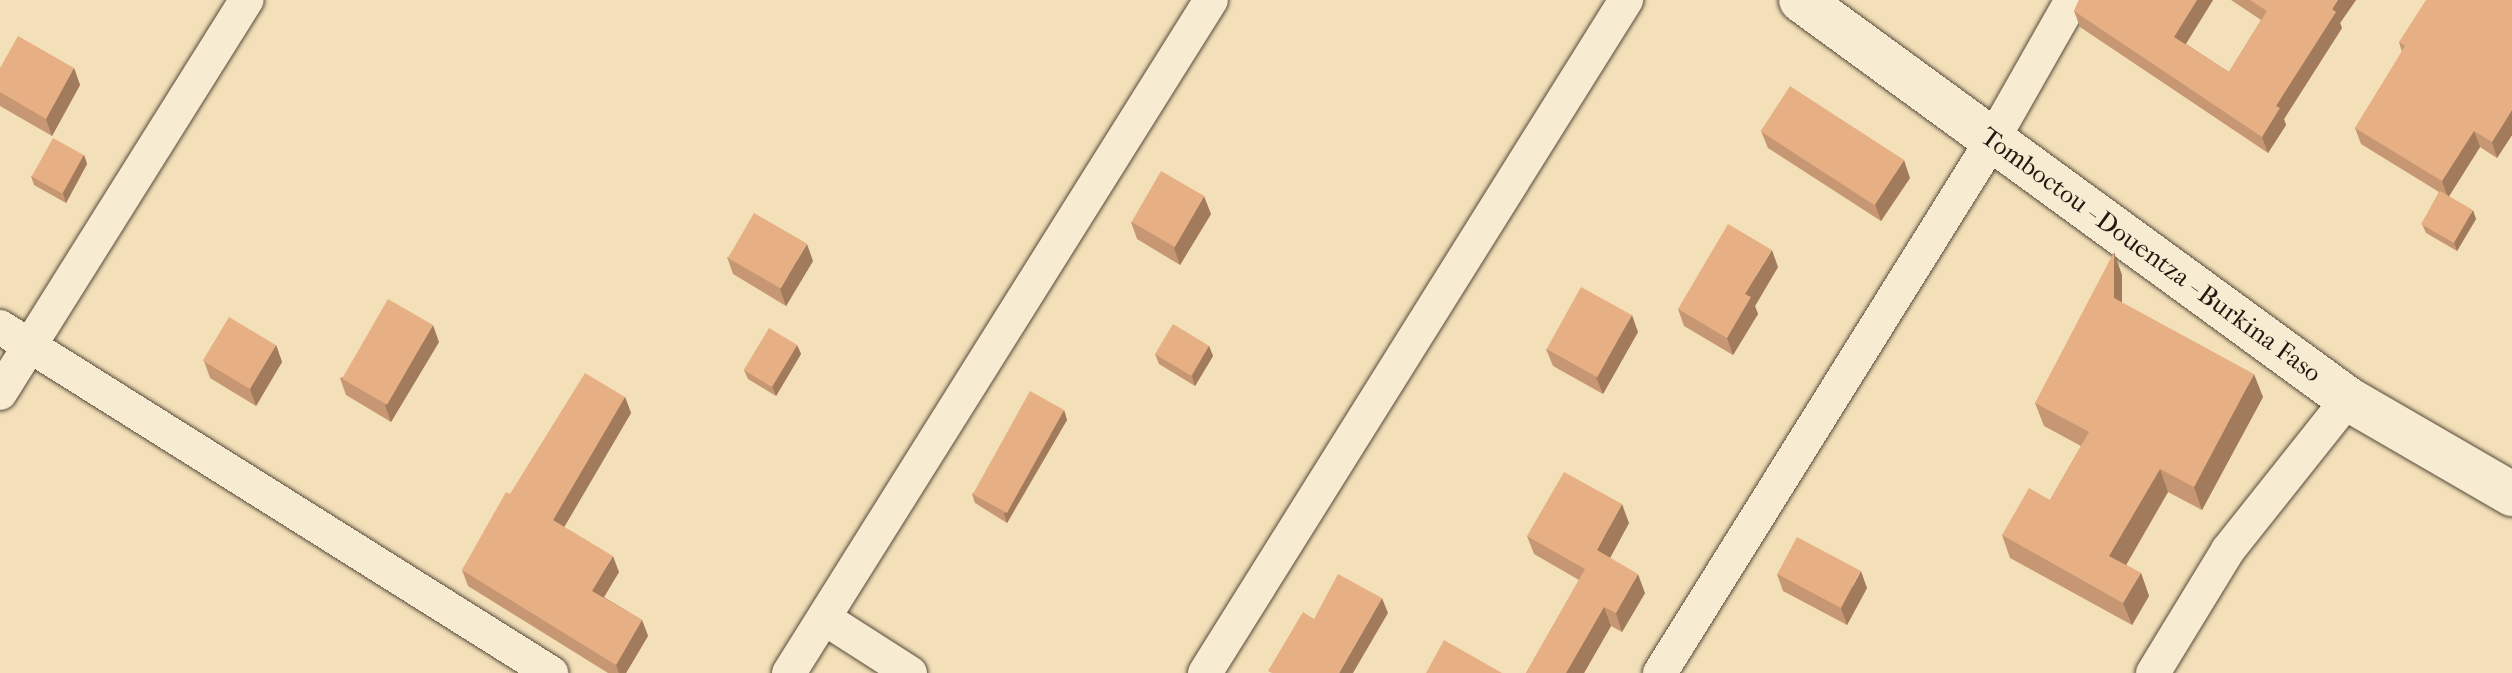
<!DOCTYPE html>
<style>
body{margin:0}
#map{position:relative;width:2512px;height:673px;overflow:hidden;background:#f3e0b9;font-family:"IM FELL French Canon",serif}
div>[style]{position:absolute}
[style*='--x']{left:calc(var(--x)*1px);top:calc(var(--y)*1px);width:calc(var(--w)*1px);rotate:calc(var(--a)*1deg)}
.roads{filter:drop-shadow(0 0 2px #574a3a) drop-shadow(0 0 2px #574a3a)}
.minor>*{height:34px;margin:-17px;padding:0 17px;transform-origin:17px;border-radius:17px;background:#f7ebd2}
.secondary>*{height:44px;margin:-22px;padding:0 22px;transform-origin:22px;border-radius:22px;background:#f7ebd2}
.wall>*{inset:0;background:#c69772}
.shaded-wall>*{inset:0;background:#a17b5c}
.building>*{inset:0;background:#e6b084;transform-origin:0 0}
span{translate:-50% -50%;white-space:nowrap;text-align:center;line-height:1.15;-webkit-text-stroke:6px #f7ebd2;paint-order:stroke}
.street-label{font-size:26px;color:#23180f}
</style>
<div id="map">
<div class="roads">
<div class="minor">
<div style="--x:0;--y:327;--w:651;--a:32.13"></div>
<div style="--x:0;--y:393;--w:464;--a:-57.9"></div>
<div style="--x:824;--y:618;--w:102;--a:32.6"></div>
<div style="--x:789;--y:673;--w:794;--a:-57.91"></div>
<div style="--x:1205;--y:673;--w:794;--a:-57.97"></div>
<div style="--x:1660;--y:673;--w:629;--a:-58.05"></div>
<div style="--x:1993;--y:139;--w:160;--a:-60.4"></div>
<div style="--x:2153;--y:673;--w:144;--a:-58.6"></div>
<div style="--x:2228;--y:550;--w:193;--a:-51.5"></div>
</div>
<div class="secondary">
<div style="--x:1801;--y:0;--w:677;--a:36.11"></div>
<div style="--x:2348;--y:399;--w:190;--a:30.1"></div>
</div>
</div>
<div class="wall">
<div style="clip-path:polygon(2079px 0,2213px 0,2186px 44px,2229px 72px,2261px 20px,2231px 0,2356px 0,2340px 23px,2342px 28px,2284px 119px,2286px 125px,2268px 153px,2080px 27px,2074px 11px)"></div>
<div style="clip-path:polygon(2512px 0,2512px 135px,2497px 158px,2480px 147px,2449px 196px,2476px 219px,2457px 251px,2426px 233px,2422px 224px,2439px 192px,2361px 144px,2355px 128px,2402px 52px,2399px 42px)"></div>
<div style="clip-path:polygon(0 68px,74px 68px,80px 85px,52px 136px,0 106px)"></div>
<div style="clip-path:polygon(1761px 131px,1910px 178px,1881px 221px,1768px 148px)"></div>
<div style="clip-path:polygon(84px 155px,87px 164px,66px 203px,34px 185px,31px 176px)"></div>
<div style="clip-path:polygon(1211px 214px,1180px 265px,1137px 239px,1131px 222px)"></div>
<div style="clip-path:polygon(727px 257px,813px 261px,786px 306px,733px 274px)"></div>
<div style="clip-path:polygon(1778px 267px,1755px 306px,1758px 314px,1733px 355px,1684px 326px,1678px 309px)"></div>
<div style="clip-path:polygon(2122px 275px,2122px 303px,2263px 397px,2202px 510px,2168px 492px,2126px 565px,2141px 573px,2149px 596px,2132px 625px,2010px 558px,2002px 535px,2050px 500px,2081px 446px,2044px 426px,2035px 403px)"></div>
<div style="clip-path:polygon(1638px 332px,1603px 394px,1553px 366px,1546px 349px)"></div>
<div style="clip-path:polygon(439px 342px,391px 422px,346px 395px,340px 378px)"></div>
<div style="clip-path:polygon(276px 345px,282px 362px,256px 406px,210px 378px,204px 361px)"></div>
<div style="clip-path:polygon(797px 345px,801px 354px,776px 396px,748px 379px,744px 370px)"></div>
<div style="clip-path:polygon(1209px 346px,1213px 356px,1195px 386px,1159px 364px,1155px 354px)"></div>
<div style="clip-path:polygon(625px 397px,631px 413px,564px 527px,619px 572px,604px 597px,642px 620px,648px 636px,626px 673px,608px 673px,468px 586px,462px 570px,510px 494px)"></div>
<div style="clip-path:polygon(1064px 410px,1067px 420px,1007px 523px,975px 503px,972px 494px)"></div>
<div style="clip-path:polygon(1629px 523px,1610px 558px,1645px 593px,1622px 632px,1611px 626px,1584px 673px,1526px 673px,1579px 580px,1534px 554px,1527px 536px)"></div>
<div style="clip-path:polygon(1777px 574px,1867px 588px,1847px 625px,1783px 591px)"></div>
</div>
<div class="shaded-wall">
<div style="clip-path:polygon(2197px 0,2213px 0,2180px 53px,2174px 37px)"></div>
<div style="clip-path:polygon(2338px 0,2356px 0,2340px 23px,2342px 28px,2284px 119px,2286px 125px,2268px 153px,2262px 137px,2276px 106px)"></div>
<div style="clip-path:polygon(74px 68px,80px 85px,52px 136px,46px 119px)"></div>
<div style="clip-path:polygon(2512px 110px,2512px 135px,2497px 158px,2492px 142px)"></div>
<div style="clip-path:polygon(2474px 131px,2480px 147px,2448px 198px,2442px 181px)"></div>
<div style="clip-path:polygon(84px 155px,87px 164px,66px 203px,63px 193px)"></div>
<div style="clip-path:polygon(1904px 160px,1910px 178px,1881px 221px,1875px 204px)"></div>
<div style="clip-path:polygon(1204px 196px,1211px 214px,1180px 265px,1174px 248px)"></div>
<div style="clip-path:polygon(2473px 210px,2476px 219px,2457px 251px,2454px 242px)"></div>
<div style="clip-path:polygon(807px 244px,813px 261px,786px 306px,780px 289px)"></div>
<div style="clip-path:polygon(1772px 250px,1778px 267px,1755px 306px,1758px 314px,1733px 355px,1727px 338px,1745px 294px)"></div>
<div style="clip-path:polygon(2114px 252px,2122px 275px,2122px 321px,2114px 298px)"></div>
<div style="clip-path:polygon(1632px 315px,1638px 332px,1603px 394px,1596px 377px)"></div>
<div style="clip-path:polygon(433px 325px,439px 342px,391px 422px,385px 405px)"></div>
<div style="clip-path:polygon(276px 345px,282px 362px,256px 406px,250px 389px)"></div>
<div style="clip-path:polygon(797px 345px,801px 354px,776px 396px,772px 386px)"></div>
<div style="clip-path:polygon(1209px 346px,1213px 356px,1195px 386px,1192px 376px)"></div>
<div style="clip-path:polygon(2254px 374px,2263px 397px,2202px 510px,2194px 487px)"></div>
<div style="clip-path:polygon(625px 397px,631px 413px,559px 536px,553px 520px)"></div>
<div style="clip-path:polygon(1064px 410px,1067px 420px,1007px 523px,1004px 514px)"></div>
<div style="clip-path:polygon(2160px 469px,2168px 492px,2118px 579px,2109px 556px)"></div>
<div style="clip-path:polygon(1622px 504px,1629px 523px,1604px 569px,1597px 550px)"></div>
<div style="clip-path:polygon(613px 556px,619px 572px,598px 607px,592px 591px)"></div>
<div style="clip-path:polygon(1861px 571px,1867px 588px,1847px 625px,1841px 608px)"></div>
<div style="clip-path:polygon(2141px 573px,2149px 596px,2132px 625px,2123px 603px)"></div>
<div style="clip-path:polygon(1638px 574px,1645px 593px,1622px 632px,1616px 613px)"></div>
<div style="clip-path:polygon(1382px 598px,1388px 613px,1353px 673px,1339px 673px)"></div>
<div style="clip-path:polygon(1604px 607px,1611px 626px,1584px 673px,1566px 673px)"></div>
<div style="clip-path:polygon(642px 620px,648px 636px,626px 673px,619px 673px,616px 665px)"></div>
</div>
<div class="building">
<div style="clip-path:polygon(2079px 0,2197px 0,2174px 37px,2229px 72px,2267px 11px,2250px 0,2338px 0,2332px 9px,2336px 12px,2276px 106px,2280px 108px,2262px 137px,2074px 11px)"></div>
<div style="clip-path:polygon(2426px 0,2512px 0,2512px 110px,2492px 142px,2474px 131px,2442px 181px,2355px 128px,2405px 46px,2399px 42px)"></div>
<div style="clip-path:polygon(18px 36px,74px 68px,46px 119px,0 92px,0 68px)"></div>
<div style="left:1790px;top:86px;width:136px;height:54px;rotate:33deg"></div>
<div style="left:53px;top:138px;width:35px;height:44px;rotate:29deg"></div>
<div style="left:1161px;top:171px;width:50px;height:59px;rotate:30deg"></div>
<div style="left:2440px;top:191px;width:38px;height:38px;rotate:30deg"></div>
<div style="left:754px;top:213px;width:61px;height:52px;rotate:30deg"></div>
<div style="clip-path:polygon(1728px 224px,1772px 250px,1745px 294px,1751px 297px,1727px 338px,1678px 309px)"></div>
<div style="clip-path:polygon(2114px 252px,2114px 298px,2254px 374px,2194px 487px,2160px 469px,2109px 556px,2141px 573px,2123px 603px,2002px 535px,2029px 488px,2050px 500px,2089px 432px,2035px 403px)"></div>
<div style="left:1581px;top:287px;width:58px;height:71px;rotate:29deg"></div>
<div style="left:388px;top:299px;width:52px;height:92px;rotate:30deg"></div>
<div style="left:229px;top:317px;width:55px;height:51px;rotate:31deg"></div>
<div style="left:1173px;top:324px;width:42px;height:35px;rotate:31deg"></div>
<div style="left:769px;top:328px;width:33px;height:49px;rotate:31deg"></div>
<div style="clip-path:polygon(585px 373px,625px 397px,553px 520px,613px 556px,592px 591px,642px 620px,616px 665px,462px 570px,506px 492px,510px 494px)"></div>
<div style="left:1030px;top:391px;width:39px;height:118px;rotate:29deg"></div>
<div style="clip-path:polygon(1564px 472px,1622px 504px,1597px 550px,1638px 574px,1616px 613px,1604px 607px,1566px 673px,1526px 673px,1585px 569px,1527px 536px)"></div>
<div style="left:1797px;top:537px;width:72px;height:42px;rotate:28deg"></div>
<div style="clip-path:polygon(1338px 574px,1382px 598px,1339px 673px,1272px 673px,1268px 671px,1303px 612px,1314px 619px)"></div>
<div style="clip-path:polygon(1444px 640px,1502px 673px,1426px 673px)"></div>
</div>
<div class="street-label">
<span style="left:2151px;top:255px;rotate:36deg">Tomboctou - Douentza - Burkina Faso</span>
</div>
</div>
